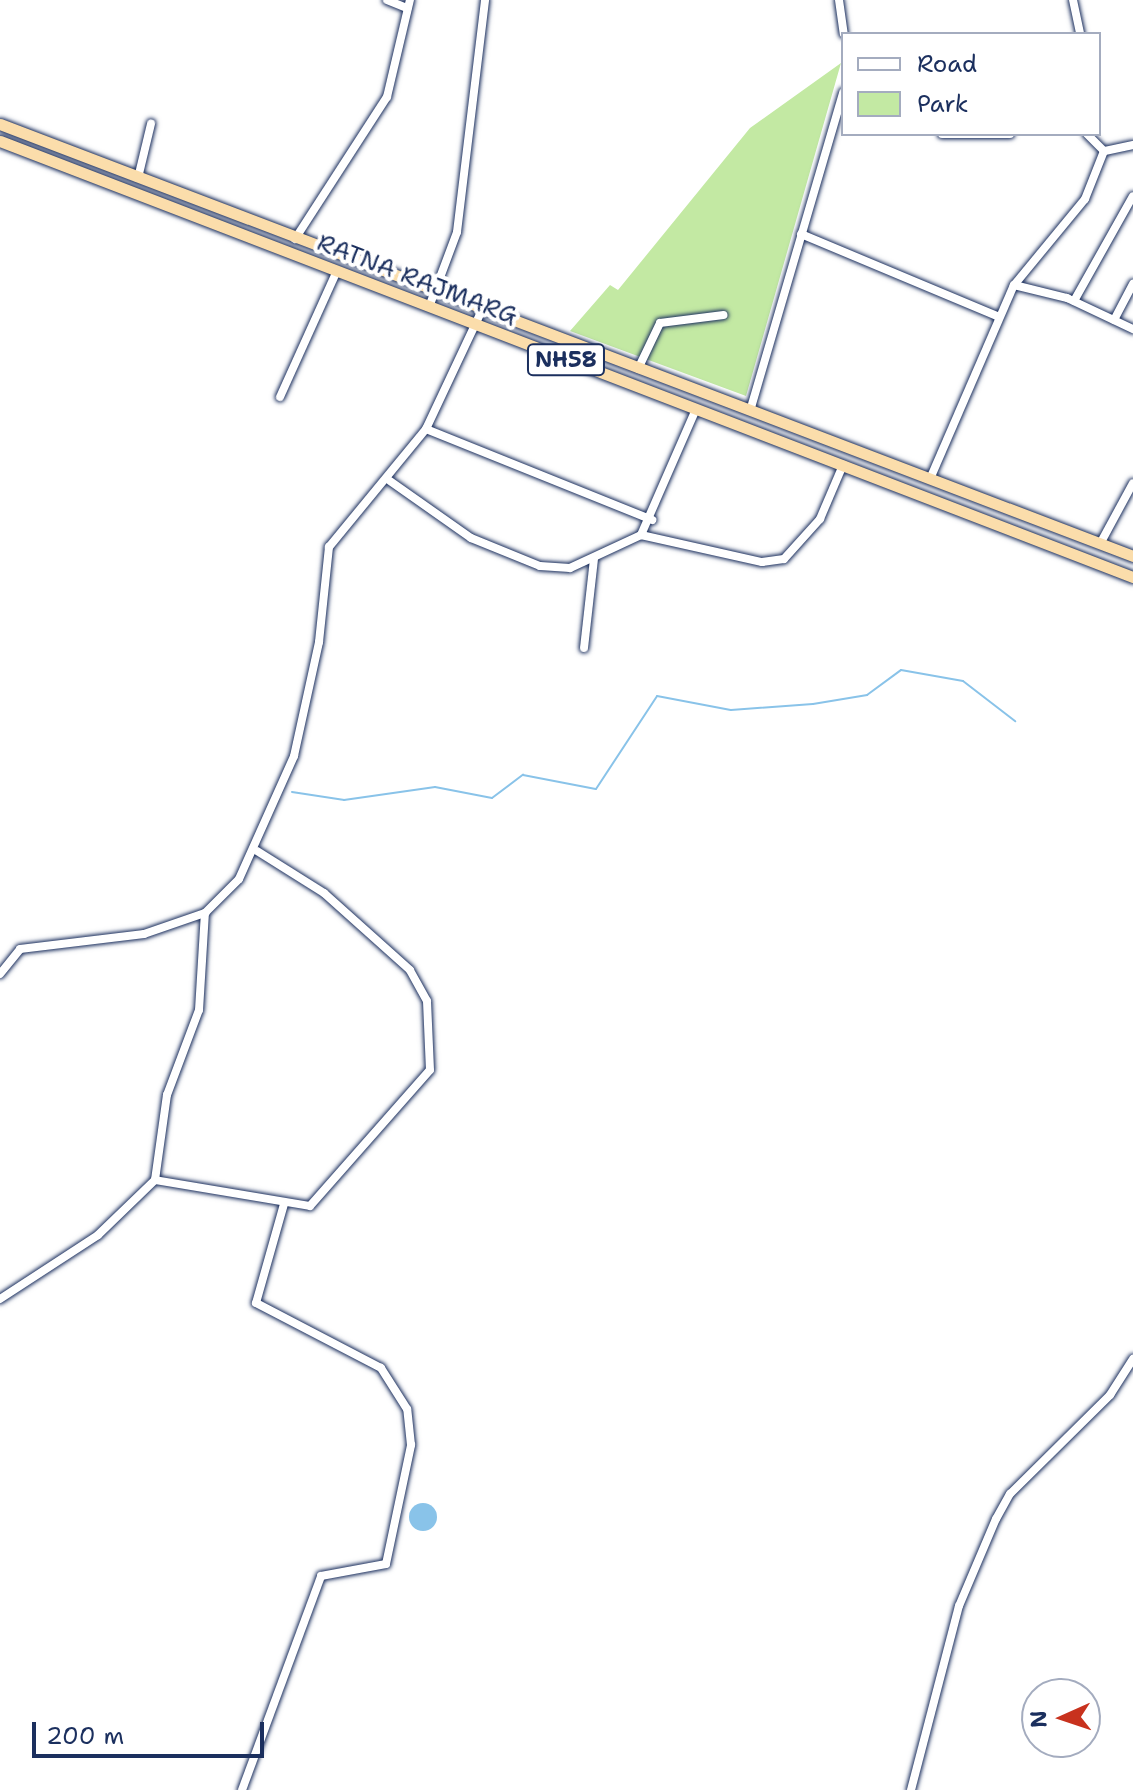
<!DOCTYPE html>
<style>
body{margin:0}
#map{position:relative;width:1133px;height:1790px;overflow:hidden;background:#fff;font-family:"Shantell Sans",sans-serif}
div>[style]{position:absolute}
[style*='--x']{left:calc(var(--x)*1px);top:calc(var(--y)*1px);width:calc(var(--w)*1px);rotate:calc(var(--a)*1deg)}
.green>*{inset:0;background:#c3e9a3}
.water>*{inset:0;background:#89c3e9}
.round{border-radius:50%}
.stream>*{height:2px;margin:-1px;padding:0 1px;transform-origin:1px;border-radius:1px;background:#89c3e9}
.roads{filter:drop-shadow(0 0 2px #1b2f5e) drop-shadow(0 0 2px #1b2f5e)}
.minor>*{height:8px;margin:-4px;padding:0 4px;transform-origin:4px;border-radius:4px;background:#fff}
.highway>*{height:11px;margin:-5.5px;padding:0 5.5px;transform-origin:5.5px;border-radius:5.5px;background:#fbddab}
span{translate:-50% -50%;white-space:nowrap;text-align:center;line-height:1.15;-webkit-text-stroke:8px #fff;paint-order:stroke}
.shield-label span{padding:2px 6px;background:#fff;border:2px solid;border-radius:6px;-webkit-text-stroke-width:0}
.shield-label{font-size:22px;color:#1b2f5e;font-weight:700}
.street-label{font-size:24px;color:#1b2f5e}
.legend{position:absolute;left:841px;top:32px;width:260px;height:104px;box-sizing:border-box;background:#fff;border:2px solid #a4acbf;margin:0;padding:10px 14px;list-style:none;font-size:24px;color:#1b2f5e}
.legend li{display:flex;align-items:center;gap:16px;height:40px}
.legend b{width:40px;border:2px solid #a4acbf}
.north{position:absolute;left:1021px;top:1678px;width:80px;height:80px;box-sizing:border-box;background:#fff;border:2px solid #a4acbf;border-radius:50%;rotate:267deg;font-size:22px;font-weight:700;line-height:32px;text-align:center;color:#1b2f5e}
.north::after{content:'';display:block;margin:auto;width:28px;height:36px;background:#c8321e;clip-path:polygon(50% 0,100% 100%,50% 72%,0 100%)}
.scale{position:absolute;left:32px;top:1722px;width:232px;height:36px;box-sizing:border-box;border:4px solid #1b2f5e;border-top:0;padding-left:10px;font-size:24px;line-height:28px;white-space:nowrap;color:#1b2f5e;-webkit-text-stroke:6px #fff;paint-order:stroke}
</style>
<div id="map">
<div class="green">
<div style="clip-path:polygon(841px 63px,746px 396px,570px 331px,610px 285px,618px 290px,750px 128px)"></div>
</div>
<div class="water">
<div class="round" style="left:409px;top:1503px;width:28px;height:28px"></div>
</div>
<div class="stream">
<div style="--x:292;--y:792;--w:53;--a:8.7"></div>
<div style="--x:344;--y:800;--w:92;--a:-8.1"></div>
<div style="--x:435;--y:787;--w:58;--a:10.9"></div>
<div style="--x:492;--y:798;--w:39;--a:-37"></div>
<div style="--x:523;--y:775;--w:74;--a:10.9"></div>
<div style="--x:596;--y:789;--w:111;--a:-56.7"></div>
<div style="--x:657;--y:696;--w:75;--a:10.7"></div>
<div style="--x:731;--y:710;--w:82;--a:-4.2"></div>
<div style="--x:813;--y:704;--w:55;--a:-9.5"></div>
<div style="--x:867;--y:695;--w:42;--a:-36.3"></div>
<div style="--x:901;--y:670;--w:63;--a:10.1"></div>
<div style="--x:963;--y:681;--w:66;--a:37.6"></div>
</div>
<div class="roads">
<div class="minor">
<div style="--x:387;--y:0;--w:22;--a:22"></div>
<div style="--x:839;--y:0;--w:34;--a:82"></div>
<div style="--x:1073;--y:0;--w:35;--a:78"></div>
<div style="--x:942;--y:134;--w:68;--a:0"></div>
<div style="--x:1087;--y:134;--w:24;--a:45"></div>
<div style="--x:1133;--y:145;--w:30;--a:168"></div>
<div style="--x:1104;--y:151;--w:52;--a:111.6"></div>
<div style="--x:1085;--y:199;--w:112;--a:129.5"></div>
<div style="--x:1014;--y:285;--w:55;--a:13.8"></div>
<div style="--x:1067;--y:298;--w:73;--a:25.2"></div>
<div style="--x:138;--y:178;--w:56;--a:-76.5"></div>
<div style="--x:801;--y:234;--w:215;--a:22.7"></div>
<div style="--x:295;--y:239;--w:169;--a:-57.1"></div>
<div style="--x:387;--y:97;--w:100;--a:-76.7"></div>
<div style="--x:1074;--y:301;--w:120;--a:-60.7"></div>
<div style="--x:429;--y:307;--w:80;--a:-69.5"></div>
<div style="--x:457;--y:232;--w:234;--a:-83.1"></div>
<div style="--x:1114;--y:320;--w:41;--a:-62.2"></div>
<div style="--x:638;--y:369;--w:51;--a:-64.4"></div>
<div style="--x:660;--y:323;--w:64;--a:-7.2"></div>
<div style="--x:280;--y:397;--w:136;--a:-65.7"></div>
<div style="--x:750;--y:411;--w:332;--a:-73.7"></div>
<div style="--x:426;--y:429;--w:244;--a:21.9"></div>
<div style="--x:930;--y:479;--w:211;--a:-66.6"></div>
<div style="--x:390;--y:481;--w:99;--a:35.1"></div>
<div style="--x:471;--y:538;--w:74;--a:22.1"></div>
<div style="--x:540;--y:566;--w:30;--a:4"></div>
<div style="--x:570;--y:568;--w:78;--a:-24.9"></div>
<div style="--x:641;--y:535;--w:124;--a:12.6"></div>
<div style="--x:762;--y:562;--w:22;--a:-8"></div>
<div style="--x:784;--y:559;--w:54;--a:-48"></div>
<div style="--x:820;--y:519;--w:59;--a:-66.9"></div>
<div style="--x:641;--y:535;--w:137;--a:-66.4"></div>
<div style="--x:1100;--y:544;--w:69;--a:-61.6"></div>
<div style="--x:584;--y:648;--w:90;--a:-83.6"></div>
<div style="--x:0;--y:974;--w:32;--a:-51"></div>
<div style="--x:20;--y:949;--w:125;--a:-6.9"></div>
<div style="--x:144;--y:934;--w:65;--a:-19"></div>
<div style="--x:205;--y:913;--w:48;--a:-45"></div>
<div style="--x:239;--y:879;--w:135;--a:-65.9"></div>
<div style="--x:294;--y:756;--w:117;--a:-77.6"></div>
<div style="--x:319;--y:642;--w:96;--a:-84"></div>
<div style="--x:329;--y:547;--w:153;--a:-50.6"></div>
<div style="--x:426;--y:429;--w:132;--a:-64.8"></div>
<div style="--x:155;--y:1180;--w:157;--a:9.5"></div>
<div style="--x:310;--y:1206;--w:181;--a:-48.6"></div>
<div style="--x:430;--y:1070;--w:69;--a:-92.5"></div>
<div style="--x:427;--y:1001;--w:35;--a:-119"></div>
<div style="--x:410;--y:970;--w:115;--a:-138.2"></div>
<div style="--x:324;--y:893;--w:79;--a:-147.9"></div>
<div style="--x:0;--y:1299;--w:117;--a:-33.1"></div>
<div style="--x:98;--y:1235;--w:79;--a:-44"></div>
<div style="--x:155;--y:1180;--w:86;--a:-82"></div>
<div style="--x:167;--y:1095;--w:91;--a:-69.4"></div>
<div style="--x:199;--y:1010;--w:97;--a:-86.5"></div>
<div style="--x:242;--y:1790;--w:228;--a:-69.7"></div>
<div style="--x:321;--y:1576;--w:66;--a:-10.5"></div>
<div style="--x:386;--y:1564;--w:122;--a:-78.1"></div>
<div style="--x:411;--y:1445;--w:36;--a:-96"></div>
<div style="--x:407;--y:1409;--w:49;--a:-122.4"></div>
<div style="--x:381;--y:1368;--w:141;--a:-152.5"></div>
<div style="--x:256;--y:1303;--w:103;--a:-74.2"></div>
<div style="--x:911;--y:1790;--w:190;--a:-75.4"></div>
<div style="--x:959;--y:1606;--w:95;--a:-67"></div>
<div style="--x:996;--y:1519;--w:29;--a:-61"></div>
<div style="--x:1010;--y:1494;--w:141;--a:-44.7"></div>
<div style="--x:1110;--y:1395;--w:43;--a:-57.4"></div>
</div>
<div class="highway">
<div style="--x:0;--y:124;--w:1213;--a:20.87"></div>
<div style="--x:0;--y:141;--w:1214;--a:21.05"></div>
</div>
</div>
<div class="shield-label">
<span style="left:566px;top:360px">NH58</span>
</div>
<div class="street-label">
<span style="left:417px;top:280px;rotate:21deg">RATNA RAJMARG</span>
</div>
<ul class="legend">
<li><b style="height:10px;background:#fff"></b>Road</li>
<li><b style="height:22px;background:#c3e9a3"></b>Park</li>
</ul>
<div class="north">N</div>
<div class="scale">200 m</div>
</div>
